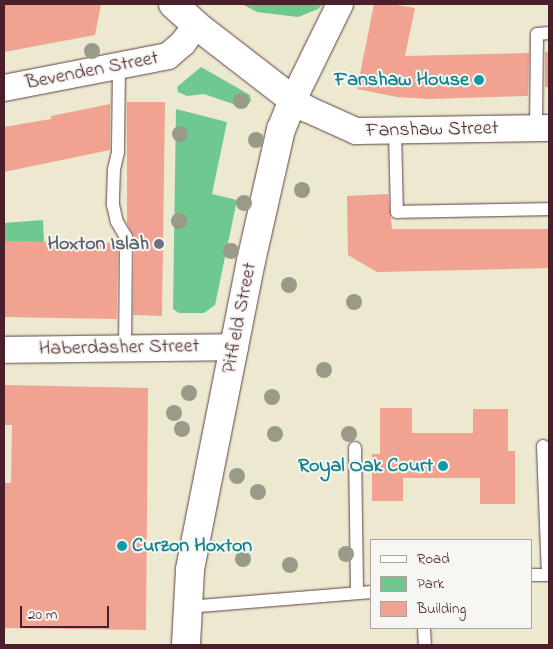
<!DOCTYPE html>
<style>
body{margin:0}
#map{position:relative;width:553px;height:649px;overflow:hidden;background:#ede8d0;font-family:"Indie Flower",sans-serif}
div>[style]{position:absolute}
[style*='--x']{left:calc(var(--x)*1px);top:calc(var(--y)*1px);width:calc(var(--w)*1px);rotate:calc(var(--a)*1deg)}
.green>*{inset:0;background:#6ec88f}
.building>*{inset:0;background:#f1a392;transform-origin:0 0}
.roads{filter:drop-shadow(0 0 1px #623d44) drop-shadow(0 0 1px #623d44)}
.service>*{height:12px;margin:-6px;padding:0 6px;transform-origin:6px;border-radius:6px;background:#fff}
.minor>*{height:26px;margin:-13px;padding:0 13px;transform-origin:13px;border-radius:13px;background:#fff}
.tertiary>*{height:28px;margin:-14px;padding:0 14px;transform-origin:14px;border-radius:14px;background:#fff}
.trees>*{width:16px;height:16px;margin:-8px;border-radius:50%;background:#9a9a88}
.dots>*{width:14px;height:14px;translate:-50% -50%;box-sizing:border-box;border:2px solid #f6f6f2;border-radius:50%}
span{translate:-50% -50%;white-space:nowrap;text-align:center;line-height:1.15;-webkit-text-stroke:4px #f6f6f2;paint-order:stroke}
.street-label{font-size:20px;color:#4a1f2b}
.culture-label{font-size:20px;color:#0d838f;font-weight:700}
.right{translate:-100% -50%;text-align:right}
.left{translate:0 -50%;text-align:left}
.worship-label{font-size:20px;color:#5b616d;font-weight:700}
.frame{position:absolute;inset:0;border:5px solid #4a1f2b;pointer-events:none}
.legend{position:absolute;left:370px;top:539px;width:162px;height:90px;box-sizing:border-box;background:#f6f6f2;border:1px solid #b1a0a2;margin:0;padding:6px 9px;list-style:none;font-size:15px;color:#4a1f2b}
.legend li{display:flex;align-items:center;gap:10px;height:25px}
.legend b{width:25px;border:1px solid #b1a0a2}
.scale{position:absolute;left:20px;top:606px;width:89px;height:22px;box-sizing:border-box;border:2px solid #4a1f2b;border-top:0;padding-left:6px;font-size:15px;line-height:18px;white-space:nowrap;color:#4a1f2b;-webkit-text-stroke:4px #f6f6f2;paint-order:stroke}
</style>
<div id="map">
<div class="green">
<div style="clip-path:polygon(242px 4px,323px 4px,318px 9px,298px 17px,257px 12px)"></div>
<div style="clip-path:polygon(201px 67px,250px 95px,251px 101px,245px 108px,204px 94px,187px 96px,178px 92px,177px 87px)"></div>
<div style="clip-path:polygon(176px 109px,227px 122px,212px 194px,237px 200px,215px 305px,204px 313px,179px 313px,173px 309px)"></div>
<div style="clip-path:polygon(43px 220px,44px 244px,4px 244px,4px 223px)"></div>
</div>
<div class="building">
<div style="clip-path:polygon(4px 4px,101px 4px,95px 35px,4px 52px)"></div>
<div style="clip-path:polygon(374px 4px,390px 4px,415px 8px,405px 56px,529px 53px,528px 96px,429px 99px,397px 97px,357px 89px)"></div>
<div style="left:549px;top:52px;width:35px;height:4px;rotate:90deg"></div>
<div style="clip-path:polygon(127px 102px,165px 102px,162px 316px,133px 315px,134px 237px,127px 223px)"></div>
<div style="clip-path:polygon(110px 104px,110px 150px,4px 172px,4px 127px,51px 119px,51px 116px)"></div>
<div style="clip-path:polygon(388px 194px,392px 229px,549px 229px,549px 268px,377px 272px,348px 255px,347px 196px)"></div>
<div style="left:118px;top:243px;width:76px;height:114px;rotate:91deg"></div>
<div style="clip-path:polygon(4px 385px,148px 388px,146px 630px,4px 628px,4px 483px,11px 483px,12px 425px,4px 425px)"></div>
<div style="clip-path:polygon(380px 408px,412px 408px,412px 433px,473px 433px,473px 409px,508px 409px,508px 451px,515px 451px,515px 504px,480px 504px,480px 478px,403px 478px,403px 501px,372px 501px,372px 454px,380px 454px)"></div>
</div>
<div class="roads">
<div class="service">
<div style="--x:119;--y:66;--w:86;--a:90.7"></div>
<div style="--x:118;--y:152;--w:17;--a:103"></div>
<div style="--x:114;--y:169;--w:36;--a:92"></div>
<div style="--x:113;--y:205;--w:17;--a:77"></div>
<div style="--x:117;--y:222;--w:17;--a:59"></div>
<div style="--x:126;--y:237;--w:111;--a:90.5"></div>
<div style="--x:536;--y:128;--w:94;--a:-89.4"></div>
<div style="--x:537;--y:34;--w:12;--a:-5"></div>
<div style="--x:395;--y:132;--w:80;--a:88.6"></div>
<div style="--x:397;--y:212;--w:152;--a:-1.1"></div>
<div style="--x:543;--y:446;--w:129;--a:87.8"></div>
<div style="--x:355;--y:448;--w:145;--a:89.2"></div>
<div style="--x:532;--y:575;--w:17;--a:0"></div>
<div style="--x:187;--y:607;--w:186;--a:-4.6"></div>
<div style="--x:424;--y:628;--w:17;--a:87"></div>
</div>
<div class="minor">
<div style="--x:340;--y:4;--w:107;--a:116.1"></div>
<div style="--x:293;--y:100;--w:17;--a:33"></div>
<div style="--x:307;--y:109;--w:54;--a:24.2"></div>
<div style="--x:356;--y:131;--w:193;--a:-0.9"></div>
<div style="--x:4;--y:88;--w:167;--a:-11"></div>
<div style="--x:168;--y:56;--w:20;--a:-41"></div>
<div style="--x:183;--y:43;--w:22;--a:-54"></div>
<div style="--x:4;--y:350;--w:231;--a:-0.7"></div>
</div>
<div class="tertiary">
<div style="--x:173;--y:4;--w:31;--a:42"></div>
<div style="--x:196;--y:25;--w:123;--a:37.7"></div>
<div style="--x:293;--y:100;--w:31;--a:112"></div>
<div style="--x:281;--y:129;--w:135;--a:102.8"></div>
<div style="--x:251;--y:261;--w:315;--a:101.2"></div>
<div style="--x:190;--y:570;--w:75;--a:93.1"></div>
</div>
</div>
<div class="trees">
<div style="left:92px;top:51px"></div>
<div style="left:241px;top:101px"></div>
<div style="left:180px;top:134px"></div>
<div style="left:256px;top:140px"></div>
<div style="left:302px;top:190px"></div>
<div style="left:244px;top:203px"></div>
<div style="left:179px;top:221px"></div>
<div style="left:231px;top:251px"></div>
<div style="left:289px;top:285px"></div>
<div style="left:354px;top:302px"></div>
<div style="left:324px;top:370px"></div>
<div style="left:189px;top:393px"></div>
<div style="left:272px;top:397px"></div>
<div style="left:174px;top:413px"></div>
<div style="left:182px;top:429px"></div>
<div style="left:275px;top:434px"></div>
<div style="left:349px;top:434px"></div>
<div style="left:237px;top:476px"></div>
<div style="left:258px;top:492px"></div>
<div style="left:346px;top:554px"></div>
<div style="left:243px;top:559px"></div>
<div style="left:290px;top:565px"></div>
</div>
<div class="dots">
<div style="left:479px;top:80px;background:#0f9aa8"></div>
<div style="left:159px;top:244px;background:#6b7280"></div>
<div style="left:443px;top:466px;background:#0f9aa8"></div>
<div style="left:122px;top:546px;background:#0f9aa8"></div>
</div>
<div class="street-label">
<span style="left:92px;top:71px;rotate:-11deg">Bevenden Street</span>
<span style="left:432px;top:130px;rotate:-1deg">Fanshaw Street</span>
<span style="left:240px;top:318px;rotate:-79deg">Pitfield Street</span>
<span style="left:119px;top:348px;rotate:-1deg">Haberdasher Street</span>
</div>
<div class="culture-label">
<span class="right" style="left:469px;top:80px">Fanshaw House</span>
<span class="right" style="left:433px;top:466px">Royal Oak Court</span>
<span class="left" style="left:132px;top:546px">Curzon Hoxton</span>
</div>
<div class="worship-label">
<span class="right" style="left:149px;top:244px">Hoxton Islah</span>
</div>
<div class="frame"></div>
<ul class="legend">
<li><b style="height:6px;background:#fff"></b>Road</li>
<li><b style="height:14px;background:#6ec88f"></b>Park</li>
<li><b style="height:14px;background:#f1a392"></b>Building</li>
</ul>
<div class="scale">20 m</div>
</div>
